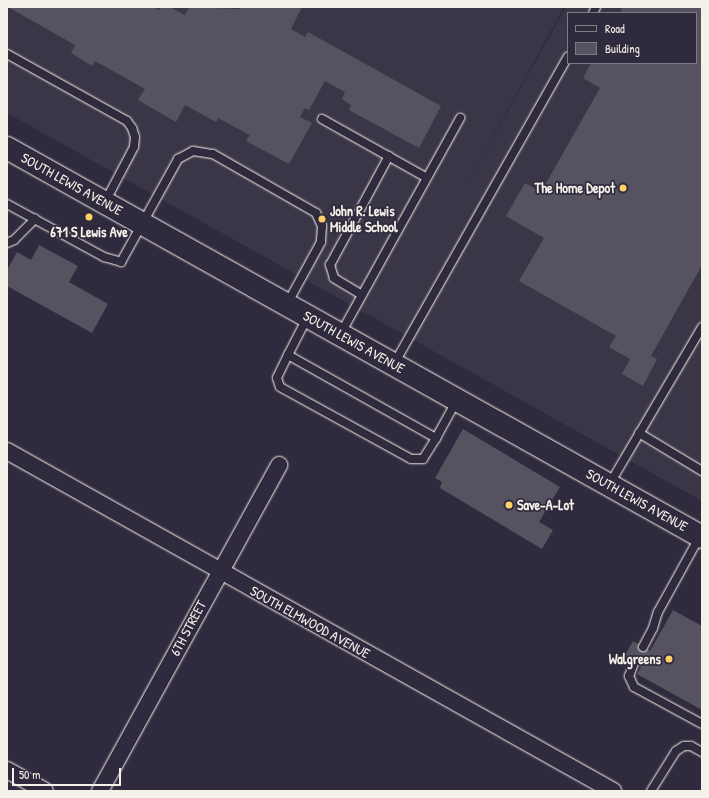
<!DOCTYPE html>
<style>
body{margin:0}
#map{position:relative;width:709px;height:798px;overflow:hidden;background:#2f2a3d;font-family:"Patrick Hand",sans-serif}
div>[style]{position:absolute}
[style*='--x']{left:calc(var(--x)*1px);top:calc(var(--y)*1px);width:calc(var(--w)*1px);rotate:calc(var(--a)*1deg)}
.built>*{inset:0;background:#3b3647}
.building>*{inset:0;background:#56525f}
.roads{filter:drop-shadow(0 0 1px #f4f1e8) drop-shadow(0 0 1px #f4f1e8)}
.service>*{height:8px;margin:-4px;padding:0 4px;transform-origin:4px;border-radius:4px;background:#2f2a3d}
.minor>*{height:16px;margin:-8px;padding:0 8px;transform-origin:8px;border-radius:8px;background:#2f2a3d}
.secondary>*{height:22px;margin:-11px;padding:0 11px;transform-origin:11px;border-radius:11px;background:#2f2a3d}
.dots>*{width:11px;height:11px;translate:-50% -50%;box-sizing:border-box;border:2px solid #2f2a3d;border-radius:50%}
span{translate:-50% -50%;white-space:nowrap;text-align:center;line-height:1.15;-webkit-text-stroke:3.5px #2f2a3d;paint-order:stroke}
.street-label{font-size:14px;color:#f4f1e8}
.poi-label{font-size:14px;color:#f4f1e8;font-weight:700}
.right{translate:-100% -50%;text-align:right}
.left{translate:0 -50%;text-align:left}
.frame{position:absolute;inset:0;border:8px solid #f4f1e8;pointer-events:none}
.legend{position:absolute;left:567px;top:12px;width:130px;height:52px;box-sizing:border-box;background:#2f2a3d;border:1px solid #7e7a81;margin:0;padding:5px 7px;list-style:none;font-size:12px;color:#f4f1e8}
.legend li{display:flex;align-items:center;gap:8px;height:20px}
.legend b{width:20px;border:1px solid #7e7a81}
.scale{position:absolute;left:12px;top:768px;width:109px;height:18px;box-sizing:border-box;border:2px solid #f4f1e8;border-top:0;padding-left:5px;font-size:12px;line-height:14px;white-space:nowrap;color:#f4f1e8;-webkit-text-stroke:3px #2f2a3d;paint-order:stroke}
</style>
<div id="map">
<div class="built">
<div style="clip-path:polygon(evenodd,7px 7px,564px 7px,464px 189px,566px 7px,702px 7px,702px 501px,7px 113px,7px 7px,568px 13px,696px 13px,696px 63px,568px 63px,568px 13px)"></div>
</div>
<div class="building">
<div style="clip-path:polygon(8px 7px,154px 7px,159px 10px,161px 7px,170px 7px,185px 15px,189px 7px,240px 9px,241px 7px,302px 7px,291px 29px,305px 37px,308px 32px,441px 106px,419px 148px,349px 110px,351px 105px,342px 99px,345px 92px,325px 81px,309px 110px,305px 108px,300px 117px,312px 123px,289px 164px,246px 141px,250px 135px,218px 118px,216px 122px,185px 105px,176px 122px,138px 100px,145px 89px,95px 61px,92px 66px,71px 53px,75px 45px)"></div>
<div style="clip-path:polygon(620px 7px,702px 7px,702px 265px,651px 356px,657px 359px,643px 386px,622px 374px,630px 359px,609px 347px,616px 336px,519px 281px,544px 238px,506px 216px,525px 183px,541px 192px,600px 88px,583px 78px,591px 63px,696px 63px,696px 13px,620px 13px,622px 9px)"></div>
<div style="clip-path:polygon(39px 245px,78px 266px,69px 282px,108px 304px,92px 333px,7px 286px,7px 270px,17px 252px,31px 260px)"></div>
<div style="clip-path:polygon(463px 429px,560px 487px,539px 522px,553px 530px,542px 549px,440px 488px,442px 482px,435px 478px)"></div>
<div style="clip-path:polygon(673px 610px,702px 626px,702px 710px,637px 674px,641px 667px,624px 657px,633px 641px,650px 651px)"></div>
</div>
<div class="roads">
<div class="service">
<div style="--x:593;--y:13;--w:7;--a:-63"></div>
<div style="--x:7;--y:54;--w:137;--a:29.2"></div>
<div style="--x:127;--y:121;--w:9;--a:54"></div>
<div style="--x:132;--y:128;--w:9;--a:72"></div>
<div style="--x:135;--y:137;--w:10;--a:96"></div>
<div style="--x:134;--y:147;--w:62;--a:117.8"></div>
<div style="--x:322;--y:119;--w:120;--a:29.3"></div>
<div style="--x:7;--y:204;--w:111;--a:28.7"></div>
<div style="--x:104;--y:257;--w:18;--a:16"></div>
<div style="--x:121;--y:262;--w:118;--a:-61"></div>
<div style="--x:178;--y:159;--w:17;--a:-28"></div>
<div style="--x:193;--y:151;--w:20;--a:9"></div>
<div style="--x:213;--y:154;--w:119;--a:29.8"></div>
<div style="--x:316;--y:213;--w:14;--a:65"></div>
<div style="--x:322;--y:226;--w:16;--a:94"></div>
<div style="--x:321;--y:242;--w:71;--a:118.7"></div>
<div style="--x:7;--y:243;--w:8;--a:-23"></div>
<div style="--x:14;--y:240;--w:30;--a:-45"></div>
<div style="--x:362;--y:295;--w:33;--a:-149"></div>
<div style="--x:334;--y:278;--w:14;--a:-107"></div>
<div style="--x:330;--y:265;--w:124;--a:-61.6"></div>
<div style="--x:307;--y:318;--w:42;--a:117.2"></div>
<div style="--x:288;--y:355;--w:170;--a:29.3"></div>
<div style="--x:436;--y:438;--w:43;--a:-61.1"></div>
<div style="--x:341;--y:333;--w:246;--a:-61"></div>
<div style="--x:288;--y:355;--w:25;--a:116"></div>
<div style="--x:277;--y:378;--w:9;--a:72"></div>
<div style="--x:280;--y:387;--w:149;--a:28.8"></div>
<div style="--x:411;--y:459;--w:12;--a:0"></div>
<div style="--x:423;--y:459;--w:25;--a:-58"></div>
<div style="--x:394;--y:364;--w:353;--a:-60.5"></div>
<div style="--x:639;--y:433;--w:74;--a:31.1"></div>
<div style="--x:609;--y:485;--w:183;--a:-59.5"></div>
<div style="--x:643;--y:647;--w:21;--a:-62"></div>
<div style="--x:653;--y:628;--w:17;--a:-73"></div>
<div style="--x:658;--y:612;--w:87;--a:-61.1"></div>
<div style="--x:634;--y:663;--w:14;--a:111"></div>
<div style="--x:629;--y:676;--w:12;--a:66"></div>
<div style="--x:634;--y:687;--w:77;--a:28.6"></div>
<div style="--x:651;--y:791;--w:47;--a:-58"></div>
<div style="--x:676;--y:751;--w:9;--a:-32"></div>
<div style="--x:684;--y:746;--w:7;--a:0"></div>
<div style="--x:691;--y:746;--w:13;--a:29"></div>
</div>
<div class="minor">
<div style="--x:7;--y:451;--w:695;--a:29.29"></div>
<div style="--x:7;--y:770;--w:43;--a:28.9"></div>
<div style="--x:100;--y:791;--w:372;--a:-61.2"></div>
</div>
<div class="secondary">
<div style="--x:7;--y:148;--w:796;--a:29.24"></div>
</div>
</div>
<div class="dots">
<div style="left:623px;top:188px;background:#ffd166"></div>
<div style="left:89px;top:217px;background:#ffd166"></div>
<div style="left:322px;top:219px;background:#ffd166"></div>
<div style="left:509px;top:505px;background:#ffd166"></div>
<div style="left:669px;top:659px;background:#ffd166"></div>
</div>
<div class="street-label">
<span style="left:72px;top:184px;rotate:29deg">SOUTH LEWIS AVENUE</span>
<span style="left:354px;top:342px;rotate:29deg">SOUTH LEWIS AVENUE</span>
<span style="left:637px;top:500px;rotate:29deg">SOUTH LEWIS AVENUE</span>
<span style="left:310px;top:622px;rotate:29deg">SOUTH ELMWOOD AVENUE</span>
<span style="left:188px;top:628px;rotate:-62deg">6TH STREET</span>
</div>
<div class="poi-label">
<span class="right" style="left:615px;top:188px">The Home Depot</span>
<span class="left" style="left:330px;top:219px">John R. Lewis<br>Middle School</span>
<span style="left:89px;top:232px">671 S Lewis Ave</span>
<span class="left" style="left:517px;top:505px">Save-A-Lot</span>
<span class="right" style="left:661px;top:659px">Walgreens</span>
</div>
<div class="frame"></div>
<ul class="legend">
<li><b style="height:5px;background:#2f2a3d"></b>Road</li>
<li><b style="height:11px;background:#56525f"></b>Building</li>
</ul>
<div class="scale">50 m</div>
</div>
